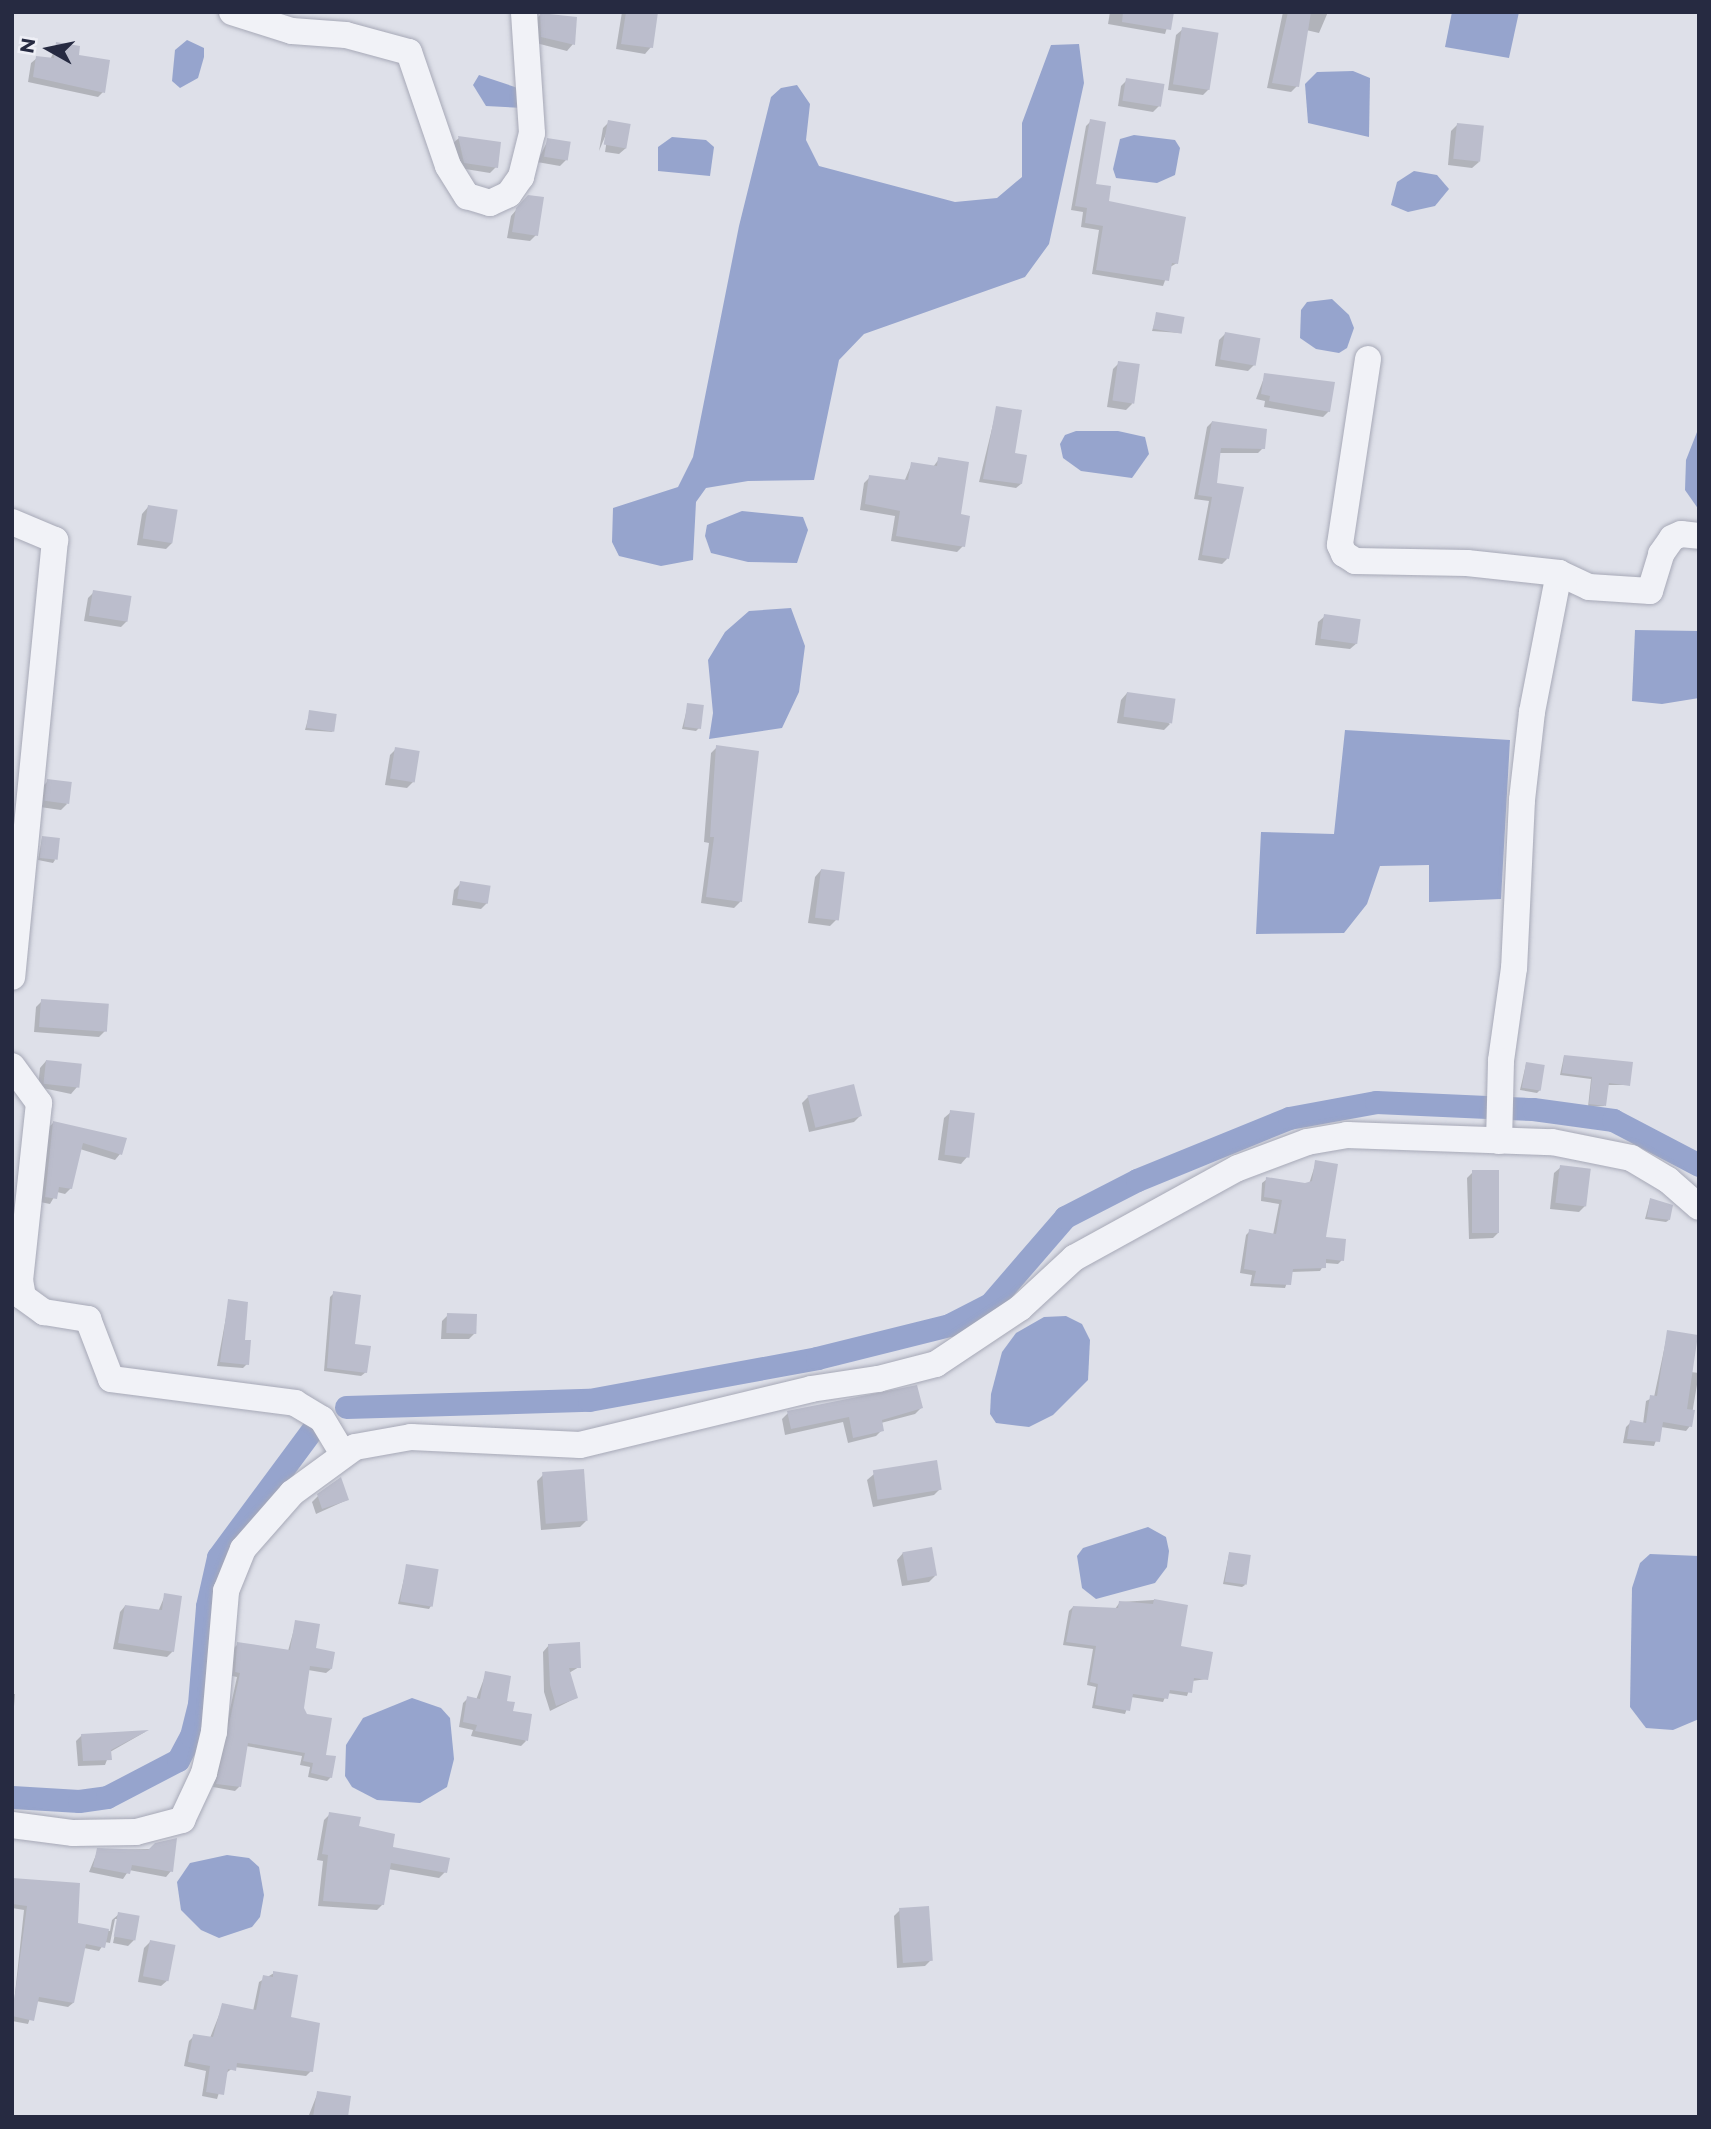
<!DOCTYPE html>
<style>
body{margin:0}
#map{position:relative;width:1711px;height:2129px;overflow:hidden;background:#dee0e9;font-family:Montserrat,sans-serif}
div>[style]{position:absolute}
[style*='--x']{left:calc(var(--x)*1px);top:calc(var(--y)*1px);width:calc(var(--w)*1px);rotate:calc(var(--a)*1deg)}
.water>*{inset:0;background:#96a4cd}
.shadow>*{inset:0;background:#0003}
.canal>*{height:23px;margin:-11.5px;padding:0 11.5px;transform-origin:11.5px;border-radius:11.5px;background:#96a4cd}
.building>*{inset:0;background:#bbbdcc;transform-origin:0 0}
.roads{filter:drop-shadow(0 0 2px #a7a9b7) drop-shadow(0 0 2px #a7a9b7)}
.minor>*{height:26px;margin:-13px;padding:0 13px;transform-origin:13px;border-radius:13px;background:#f1f2f7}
span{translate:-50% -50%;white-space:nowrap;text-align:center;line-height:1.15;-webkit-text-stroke:5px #eeeff6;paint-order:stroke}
.frame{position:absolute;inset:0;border:14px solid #262a41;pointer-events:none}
.north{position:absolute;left:14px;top:14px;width:70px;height:70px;-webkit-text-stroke:5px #eeeff6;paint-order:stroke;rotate:279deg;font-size:19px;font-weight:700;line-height:28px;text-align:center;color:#262a41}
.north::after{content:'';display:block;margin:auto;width:24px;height:32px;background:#262a41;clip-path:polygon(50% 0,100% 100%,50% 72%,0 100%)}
</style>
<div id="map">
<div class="water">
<div style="clip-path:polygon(1452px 12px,1519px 12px,1509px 58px,1445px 47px)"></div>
<div style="clip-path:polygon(187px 40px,204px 48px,204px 57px,198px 78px,180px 88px,172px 81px,175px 50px)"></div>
<div style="clip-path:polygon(1079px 44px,1084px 83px,1049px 244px,1025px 277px,864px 334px,839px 360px,814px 480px,748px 481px,706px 488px,696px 502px,693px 560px,661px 566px,619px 556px,612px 542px,613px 508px,678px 487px,693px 457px,739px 226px,771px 97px,781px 88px,797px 85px,810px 104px,806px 140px,819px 166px,955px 202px,997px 198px,1022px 177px,1022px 123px,1051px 45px)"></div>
<div style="clip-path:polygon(1353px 71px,1370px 78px,1369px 137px,1308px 123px,1305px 84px,1317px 72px)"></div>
<div style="clip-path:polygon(479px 75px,521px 89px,524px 108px,486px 106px,473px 85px)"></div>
<div style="clip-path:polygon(1134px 135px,1175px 140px,1180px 148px,1175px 175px,1157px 183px,1116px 178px,1113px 169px,1120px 139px)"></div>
<div style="clip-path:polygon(672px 137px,706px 140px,714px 147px,710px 176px,658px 171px,658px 147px)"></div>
<div style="clip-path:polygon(1414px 171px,1437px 175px,1449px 189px,1435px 206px,1408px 212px,1391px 205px,1397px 182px)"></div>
<div style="clip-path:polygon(1332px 299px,1349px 315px,1354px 328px,1347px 348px,1339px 353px,1316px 349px,1300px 338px,1301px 310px,1307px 302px)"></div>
<div style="clip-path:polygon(1699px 427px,1699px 510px,1685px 490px,1686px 460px)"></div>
<div style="clip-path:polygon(1076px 431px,1118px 431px,1145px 437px,1149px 454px,1132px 478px,1081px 471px,1063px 458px,1060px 444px,1065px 435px)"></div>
<div style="clip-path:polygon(742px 511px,803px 517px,808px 530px,797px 563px,748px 562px,711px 553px,705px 536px,707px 525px)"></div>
<div style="clip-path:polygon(791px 608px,805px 646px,799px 692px,782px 728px,709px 739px,713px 713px,708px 660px,725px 632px,749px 611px)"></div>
<div style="clip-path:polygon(1635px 630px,1699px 631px,1699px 698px,1662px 704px,1632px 701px)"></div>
<div style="clip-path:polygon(1345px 730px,1510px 740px,1501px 899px,1429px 902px,1429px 865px,1380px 866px,1367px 904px,1344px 933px,1256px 934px,1261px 832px,1334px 834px)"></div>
<div style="clip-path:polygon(1066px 1316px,1082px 1324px,1090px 1340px,1088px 1380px,1053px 1415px,1029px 1427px,996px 1423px,990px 1414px,991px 1394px,1002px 1352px,1016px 1333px,1044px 1317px)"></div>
<div style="clip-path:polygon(1148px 1527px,1166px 1537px,1169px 1551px,1167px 1567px,1155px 1583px,1096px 1599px,1082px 1588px,1077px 1556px,1083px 1548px)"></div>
<div style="clip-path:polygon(1650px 1554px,1699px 1556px,1699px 1719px,1673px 1730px,1646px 1728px,1630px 1707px,1632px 1588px,1640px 1563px)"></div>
<div style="clip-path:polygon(412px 1698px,441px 1708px,450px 1718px,454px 1759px,447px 1787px,420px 1803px,377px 1800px,352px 1787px,345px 1776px,346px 1745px,363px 1718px)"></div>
<div style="clip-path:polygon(227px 1855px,249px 1858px,259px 1867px,264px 1895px,260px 1917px,252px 1927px,219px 1938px,201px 1930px,181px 1910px,177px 1882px,190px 1863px)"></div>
</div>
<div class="shadow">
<div style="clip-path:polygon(622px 12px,656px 12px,651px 47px,645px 54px,616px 49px)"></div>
<div style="clip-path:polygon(1110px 12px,1172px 12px,1165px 34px,1108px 24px)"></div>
<div style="clip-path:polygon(1283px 12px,1328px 12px,1319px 33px,1306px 30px,1297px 86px,1291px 92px,1267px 88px)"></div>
<div style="clip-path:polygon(540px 15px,573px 44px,567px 51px,536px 43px,534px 21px)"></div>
<div style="clip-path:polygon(1183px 29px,1209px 89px,1203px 95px,1168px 90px,1176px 35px)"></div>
<div style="clip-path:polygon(57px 44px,103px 92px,98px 97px,28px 82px,31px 63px,37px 58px,50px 60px)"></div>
<div style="clip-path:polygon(1127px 80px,1159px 106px,1153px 112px,1118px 106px,1121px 86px)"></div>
<div style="clip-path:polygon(1091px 121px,1094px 185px,1107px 203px,1177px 263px,1170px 267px,1163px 286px,1092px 274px,1099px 230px,1081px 227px,1083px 212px,1071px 210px,1086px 126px)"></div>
<div style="clip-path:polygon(609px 122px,626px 148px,619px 154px,605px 152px,609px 127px,599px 151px,603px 128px)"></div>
<div style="clip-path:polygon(1457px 125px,1479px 162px,1472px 168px,1448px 165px,1451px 131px)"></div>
<div style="clip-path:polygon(459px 138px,496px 167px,490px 173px,459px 168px,453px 143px)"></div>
<div style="clip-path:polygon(548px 140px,566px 160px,560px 166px,537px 162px)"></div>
<div style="clip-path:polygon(522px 203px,536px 235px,530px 241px,507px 238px,511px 216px)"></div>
<div style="clip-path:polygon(1157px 314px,1180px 333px,1152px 331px)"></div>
<div style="clip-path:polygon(1225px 334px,1254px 365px,1248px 371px,1215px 366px,1219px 340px)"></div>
<div style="clip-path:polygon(1119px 363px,1132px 404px,1126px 410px,1107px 407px,1113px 369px)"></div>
<div style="clip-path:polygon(1265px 375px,1329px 411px,1323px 417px,1264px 407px,1265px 401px,1256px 399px)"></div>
<div style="clip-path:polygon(997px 408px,1021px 484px,1016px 488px,979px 482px)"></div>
<div style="clip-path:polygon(1212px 422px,1263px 448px,1258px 453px,1218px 453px,1215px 484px,1227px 559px,1222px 564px,1198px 560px,1209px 501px,1194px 499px,1207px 427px)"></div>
<div style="clip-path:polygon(939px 459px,959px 516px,963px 546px,957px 552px,891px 541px,895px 516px,860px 510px,864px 483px,870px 477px,904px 482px,912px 463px,933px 467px)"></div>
<div style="clip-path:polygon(148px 507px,172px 543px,166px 549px,137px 545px,142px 514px)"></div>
<div style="clip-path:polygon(94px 592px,127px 621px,121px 627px,84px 621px,88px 598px)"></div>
<div style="clip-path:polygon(1325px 616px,1357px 643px,1350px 649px,1315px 645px,1318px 622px)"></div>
<div style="clip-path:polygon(1127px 693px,1170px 724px,1164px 730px,1117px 723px,1121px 700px)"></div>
<div style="clip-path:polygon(688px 705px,699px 728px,696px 731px,682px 729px)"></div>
<div style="clip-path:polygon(310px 712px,333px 732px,305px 730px)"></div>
<div style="clip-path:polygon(717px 747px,740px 902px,734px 908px,701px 903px,709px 843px,704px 842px,711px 753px)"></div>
<div style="clip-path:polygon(396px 749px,413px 782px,407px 788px,385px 785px,390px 755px)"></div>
<div style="clip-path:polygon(48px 781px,67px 804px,61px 810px,40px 807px,42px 787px)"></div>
<div style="clip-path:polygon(42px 838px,55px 860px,53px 863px,38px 860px)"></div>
<div style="clip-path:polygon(821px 870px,836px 920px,830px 926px,808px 923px,815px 877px)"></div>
<div style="clip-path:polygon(461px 883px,487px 903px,481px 909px,452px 905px,454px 890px)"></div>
<div style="clip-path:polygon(42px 1001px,105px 1031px,99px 1037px,34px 1032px,36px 1007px)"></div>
<div style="clip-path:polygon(1564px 1056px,1628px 1085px,1607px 1085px,1604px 1106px,1588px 1107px,1591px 1079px,1560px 1075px)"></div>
<div style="clip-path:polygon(46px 1061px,77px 1087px,71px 1094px,38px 1087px,40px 1068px)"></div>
<div style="clip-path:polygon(1526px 1064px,1540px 1090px,1537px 1093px,1520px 1090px)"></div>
<div style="clip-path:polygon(808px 1097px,860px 1116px,854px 1122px,809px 1132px,802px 1103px)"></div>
<div style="clip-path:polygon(951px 1112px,967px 1157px,961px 1164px,938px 1160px,944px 1118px)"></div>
<div style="clip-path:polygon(53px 1123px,120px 1154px,115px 1160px,80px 1149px,71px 1188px,65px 1194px,57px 1192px,50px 1204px,40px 1202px,48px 1128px)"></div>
<div style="clip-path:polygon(1316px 1162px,1324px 1239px,1342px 1260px,1338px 1264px,1325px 1263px,1320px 1271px,1291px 1272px,1285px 1288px,1250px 1286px,1252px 1275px,1240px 1273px,1246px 1235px,1250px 1231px,1273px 1235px,1279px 1204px,1261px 1201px,1262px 1183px,1267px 1179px,1309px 1184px)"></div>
<div style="clip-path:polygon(1561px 1167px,1585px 1206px,1579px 1212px,1550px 1209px,1554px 1173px)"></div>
<div style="clip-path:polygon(1473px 1172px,1499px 1232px,1493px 1238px,1469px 1239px,1467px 1178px)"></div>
<div style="clip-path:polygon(1650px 1200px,1669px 1220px,1666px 1222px,1645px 1219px)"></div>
<div style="clip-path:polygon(334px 1293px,366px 1372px,361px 1376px,324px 1371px,330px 1297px)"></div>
<div style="clip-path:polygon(229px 1301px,243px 1342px,247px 1364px,243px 1368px,217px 1366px)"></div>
<div style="clip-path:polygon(448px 1315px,475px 1333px,469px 1339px,441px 1339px,442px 1321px)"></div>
<div style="clip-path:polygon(1668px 1331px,1691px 1372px,1699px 1373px,1690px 1426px,1686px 1431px,1661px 1427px,1654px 1446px,1623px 1443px,1626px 1427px,1631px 1422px,1643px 1424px,1646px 1401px,1654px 1397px)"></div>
<div style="clip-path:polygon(921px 1408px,915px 1414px,881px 1423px,882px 1430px,876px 1436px,848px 1443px,843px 1422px,785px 1435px,782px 1419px,788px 1413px)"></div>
<div style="clip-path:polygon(874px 1474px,940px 1489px,934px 1495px,873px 1507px,867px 1480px)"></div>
<div style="clip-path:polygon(543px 1475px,586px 1521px,580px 1527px,541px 1530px,537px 1481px)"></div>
<div style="clip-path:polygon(318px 1496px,347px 1500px,316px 1514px,312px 1502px)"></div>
<div style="clip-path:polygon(903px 1553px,935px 1576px,929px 1582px,902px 1586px,897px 1560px)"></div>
<div style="clip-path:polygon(1229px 1554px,1245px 1585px,1242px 1587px,1223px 1584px)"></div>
<div style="clip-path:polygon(407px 1566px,431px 1606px,429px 1609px,398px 1604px)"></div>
<div style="clip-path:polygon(165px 1595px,173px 1651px,167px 1657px,113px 1649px,120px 1612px,125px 1606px,158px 1612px)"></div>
<div style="clip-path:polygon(1154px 1600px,1179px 1647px,1207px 1679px,1192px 1681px,1187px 1696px,1167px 1693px,1163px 1702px,1131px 1697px,1125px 1714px,1092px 1708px,1096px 1687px,1087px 1685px,1093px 1649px,1063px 1645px,1069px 1611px,1073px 1607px,1115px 1609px,1120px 1602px)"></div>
<div style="clip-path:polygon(296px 1622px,331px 1669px,326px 1673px,308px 1670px,302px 1709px,331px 1777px,327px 1781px,308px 1777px,310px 1767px,300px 1765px,302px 1756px,246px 1746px,239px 1787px,235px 1791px,213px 1787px,237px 1677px,232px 1676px,234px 1648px,238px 1644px,288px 1651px)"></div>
<div style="clip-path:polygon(549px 1645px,579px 1667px,569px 1673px,576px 1698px,550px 1711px,544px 1692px,543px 1652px)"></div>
<div style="clip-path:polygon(486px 1673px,526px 1741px,521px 1746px,471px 1736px,473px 1730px,459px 1727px,463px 1703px,468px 1698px,476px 1700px)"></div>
<div style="clip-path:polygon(12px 1694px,15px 1694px,12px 1731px)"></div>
<div style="clip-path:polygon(145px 1732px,110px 1752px,105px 1765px,78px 1766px,76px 1741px,82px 1735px)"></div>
<div style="clip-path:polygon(330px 1814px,391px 1848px,445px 1872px,439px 1878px,388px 1869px,383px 1904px,377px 1910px,318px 1906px,323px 1861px,317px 1860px,324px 1820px)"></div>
<div style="clip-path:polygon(154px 1849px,171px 1871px,166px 1877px,129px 1870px,123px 1879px,89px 1872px,98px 1850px)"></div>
<div style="clip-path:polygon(12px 1879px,76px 1924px,110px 1931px,112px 1920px,119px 1914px,134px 1940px,128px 1946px,113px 1943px,118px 1919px,115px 1919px,110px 1943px,105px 1942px,99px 1951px,84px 1948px,73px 2003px,68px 2007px,36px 2001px,28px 2024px,12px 2021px,24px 1910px,12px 1908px)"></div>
<div style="clip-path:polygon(900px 1910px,931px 1960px,925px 1966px,897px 1968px,894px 1916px)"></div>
<div style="clip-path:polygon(151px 1941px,168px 1980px,161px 1986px,138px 1982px,144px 1948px)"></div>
<div style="clip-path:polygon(274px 1973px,311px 2071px,306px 2076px,234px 2067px,225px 2074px,217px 2099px,202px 2096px,206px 2071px,184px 2066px,189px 2041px,194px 2036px,210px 2038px,223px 2005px,253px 2011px,259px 1982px)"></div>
<div style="clip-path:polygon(318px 2092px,343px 2117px,300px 2117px,309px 2115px)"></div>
</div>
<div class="canal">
<div style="--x:346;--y:1407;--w:243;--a:-1.7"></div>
<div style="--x:589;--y:1400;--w:232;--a:-10.4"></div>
<div style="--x:817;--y:1358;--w:136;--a:-14"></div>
<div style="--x:949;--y:1325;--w:46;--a:-27.1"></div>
<div style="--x:990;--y:1304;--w:115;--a:-49.2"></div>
<div style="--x:1065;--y:1217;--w:81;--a:-27.2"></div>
<div style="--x:1137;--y:1180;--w:164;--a:-22.2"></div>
<div style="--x:1289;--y:1118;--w:88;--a:-10.4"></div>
<div style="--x:1376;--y:1102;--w:157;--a:2.6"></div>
<div style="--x:1533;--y:1109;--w:81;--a:7.8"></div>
<div style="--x:1613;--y:1120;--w:97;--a:27.6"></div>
<div style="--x:12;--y:1797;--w:67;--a:3.4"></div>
<div style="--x:79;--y:1801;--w:28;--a:-8"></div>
<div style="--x:107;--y:1797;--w:80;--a:-27.5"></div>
<div style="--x:178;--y:1760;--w:27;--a:-62"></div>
<div style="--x:191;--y:1736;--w:33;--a:-76"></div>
<div style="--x:199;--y:1704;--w:98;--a:-85.3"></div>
<div style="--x:207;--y:1606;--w:50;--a:-77.3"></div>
<div style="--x:218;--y:1557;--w:158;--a:-53.5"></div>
</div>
<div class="building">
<div style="clip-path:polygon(626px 12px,658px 12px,653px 48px,621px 44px)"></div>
<div style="clip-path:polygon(1123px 12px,1174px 12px,1171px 30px,1122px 22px)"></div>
<div style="clip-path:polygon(1288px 12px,1311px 12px,1299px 87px,1272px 83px)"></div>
<div style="clip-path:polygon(540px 13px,577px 17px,575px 45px,541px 37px)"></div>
<div style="left:1182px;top:27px;width:37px;height:58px;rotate:9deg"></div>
<div style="clip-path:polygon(56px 42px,80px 46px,79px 55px,110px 60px,105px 93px,33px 77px,36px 56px,54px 58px)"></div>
<div style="left:1126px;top:78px;width:39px;height:23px;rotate:9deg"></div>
<div style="clip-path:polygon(1090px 119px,1106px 122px,1096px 184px,1111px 186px,1109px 201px,1186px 217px,1178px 264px,1172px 263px,1169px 281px,1096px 270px,1103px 226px,1085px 223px,1087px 208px,1075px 206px)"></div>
<div style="left:608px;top:120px;width:23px;height:25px;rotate:10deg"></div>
<div style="left:1457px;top:123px;width:27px;height:36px;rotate:6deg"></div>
<div style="clip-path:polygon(458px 136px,501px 142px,498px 168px,464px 163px)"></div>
<div style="left:547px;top:138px;width:24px;height:19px;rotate:9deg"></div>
<div style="clip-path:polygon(528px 195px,544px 197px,538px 236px,512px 232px,516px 208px)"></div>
<div style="left:1156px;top:312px;width:29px;height:17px;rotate:10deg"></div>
<div style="left:1225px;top:332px;width:36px;height:28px;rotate:10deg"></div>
<div style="left:1118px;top:361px;width:22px;height:40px;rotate:8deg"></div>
<div style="clip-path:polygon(1264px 373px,1335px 382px,1330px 412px,1269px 401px,1270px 396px,1261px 394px)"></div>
<div style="clip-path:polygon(996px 406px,1022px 410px,1015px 453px,1027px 455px,1022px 484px,983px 479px)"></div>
<div style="clip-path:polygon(1212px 421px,1267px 429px,1265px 449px,1221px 448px,1217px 483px,1244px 487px,1229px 559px,1202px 555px,1212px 497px,1198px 495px)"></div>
<div style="clip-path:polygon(938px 457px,969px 462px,961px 514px,970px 516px,965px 547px,896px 536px,900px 511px,865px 504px,869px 475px,908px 480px,911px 462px,937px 466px)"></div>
<div style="left:148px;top:505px;width:30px;height:34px;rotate:9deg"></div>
<div style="left:93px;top:590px;width:39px;height:26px;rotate:9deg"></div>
<div style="left:1324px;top:614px;width:37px;height:25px;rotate:8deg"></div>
<div style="left:1127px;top:692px;width:49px;height:25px;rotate:8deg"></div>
<div style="left:687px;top:703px;width:17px;height:24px;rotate:7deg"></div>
<div style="left:309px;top:710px;width:28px;height:18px;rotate:8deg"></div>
<div style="clip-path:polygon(716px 745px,759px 751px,742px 902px,706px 897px,714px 837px,710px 837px)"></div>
<div style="left:395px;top:747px;width:25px;height:32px;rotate:9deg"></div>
<div style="left:47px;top:779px;width:25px;height:22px;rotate:7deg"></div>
<div style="left:42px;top:836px;width:18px;height:22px;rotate:6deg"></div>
<div style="left:821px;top:869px;width:24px;height:49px;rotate:7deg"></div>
<div style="left:460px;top:881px;width:31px;height:18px;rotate:9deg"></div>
<div style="left:41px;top:999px;width:68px;height:28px;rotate:4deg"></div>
<div style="clip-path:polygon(1564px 1055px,1633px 1062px,1630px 1086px,1609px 1083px,1606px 1106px,1589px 1104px,1592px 1077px,1562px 1073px)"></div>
<div style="left:46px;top:1060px;width:36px;height:24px;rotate:6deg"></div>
<div style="left:1526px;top:1062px;width:19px;height:26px;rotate:9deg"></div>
<div style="left:854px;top:1084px;width:33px;height:48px;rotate:76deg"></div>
<div style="left:950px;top:1110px;width:25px;height:45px;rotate:7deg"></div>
<div style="clip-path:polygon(53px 1121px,127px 1138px,122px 1155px,83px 1143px,72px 1189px,59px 1187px,57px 1199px,45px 1197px)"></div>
<div style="clip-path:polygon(1315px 1160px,1338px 1164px,1326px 1237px,1346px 1239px,1344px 1261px,1326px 1259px,1326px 1268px,1293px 1269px,1291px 1285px,1253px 1283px,1256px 1271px,1244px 1269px,1249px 1229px,1276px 1234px,1282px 1200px,1264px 1197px,1266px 1177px,1305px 1183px,1312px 1181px)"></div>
<div style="left:1560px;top:1165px;width:31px;height:38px;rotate:7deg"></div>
<div style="left:1472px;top:1170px;width:27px;height:63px"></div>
<div style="clip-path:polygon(1650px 1198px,1673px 1205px,1670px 1220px,1647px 1217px)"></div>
<div style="clip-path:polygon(333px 1291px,361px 1295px,355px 1344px,371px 1346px,367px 1373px,327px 1368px)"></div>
<div style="clip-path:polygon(228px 1299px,248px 1302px,245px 1340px,251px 1340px,249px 1365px,220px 1362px)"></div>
<div style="left:447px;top:1313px;width:30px;height:20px;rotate:2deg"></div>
<div style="clip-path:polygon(1667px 1330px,1698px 1335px,1687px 1409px,1695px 1410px,1692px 1427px,1663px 1422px,1660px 1442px,1627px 1439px,1630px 1420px,1646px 1423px,1650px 1395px,1657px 1396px)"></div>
<div style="clip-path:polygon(917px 1385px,923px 1408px,882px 1420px,884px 1431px,853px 1438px,849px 1417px,791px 1429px,787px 1411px)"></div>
<div style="left:937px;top:1460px;width:30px;height:65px;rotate:81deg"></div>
<div style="left:584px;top:1469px;width:52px;height:42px;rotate:86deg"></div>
<div style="clip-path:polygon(341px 1477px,349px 1500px,322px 1509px,317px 1494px)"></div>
<div style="left:932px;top:1547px;width:29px;height:30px;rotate:80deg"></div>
<div style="left:1229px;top:1552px;width:22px;height:30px;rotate:8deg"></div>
<div style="left:406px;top:1564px;width:33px;height:38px;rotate:9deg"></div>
<div style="clip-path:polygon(164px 1593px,182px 1596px,174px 1652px,118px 1643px,125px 1605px,162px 1610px)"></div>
<div style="clip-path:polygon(1154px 1599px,1188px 1605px,1181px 1646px,1213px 1652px,1208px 1680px,1194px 1678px,1192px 1693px,1170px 1690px,1168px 1699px,1133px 1694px,1130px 1711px,1095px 1705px,1098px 1684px,1090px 1682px,1096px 1646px,1066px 1642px,1073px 1606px,1118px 1608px,1119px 1601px,1153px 1604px)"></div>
<div style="clip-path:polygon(295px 1620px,320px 1624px,316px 1648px,335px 1652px,332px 1669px,310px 1666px,304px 1708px,307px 1714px,332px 1718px,326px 1755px,336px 1756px,332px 1778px,311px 1773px,313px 1763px,303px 1761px,305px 1753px,248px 1743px,241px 1787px,216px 1784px,240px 1673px,235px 1672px,237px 1642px,290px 1650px)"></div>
<div style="clip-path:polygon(580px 1642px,581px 1668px,569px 1668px,578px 1698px,556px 1706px,550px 1685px,548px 1644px)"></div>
<div style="clip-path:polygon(485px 1671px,511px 1676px,507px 1701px,515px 1702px,513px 1711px,532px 1714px,528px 1741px,475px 1731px,477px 1725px,463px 1722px,467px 1696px,480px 1699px)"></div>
<div style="clip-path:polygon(149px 1730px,111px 1750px,112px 1760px,83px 1761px,81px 1734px)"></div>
<div style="clip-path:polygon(329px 1812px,361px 1817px,359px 1826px,395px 1834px,393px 1847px,450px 1858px,447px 1873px,391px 1863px,384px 1905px,323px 1901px,328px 1855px,322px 1854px)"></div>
<div style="clip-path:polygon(177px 1838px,173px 1872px,132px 1865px,130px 1874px,93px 1867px,97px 1848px,148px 1850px,155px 1843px)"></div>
<div style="clip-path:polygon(12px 1878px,80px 1883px,78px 1923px,109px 1929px,105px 1948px,86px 1944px,74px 2003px,39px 1997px,34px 2021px,12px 2016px,27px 1906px,12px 1904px)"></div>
<div style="left:929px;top:1906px;width:55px;height:30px;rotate:86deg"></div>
<div style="left:118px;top:1912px;width:22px;height:25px;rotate:10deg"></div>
<div style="left:150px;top:1940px;width:26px;height:37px;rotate:11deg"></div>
<div style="clip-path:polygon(273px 1971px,298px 1975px,291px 2017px,320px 2023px,313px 2072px,237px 2063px,236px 2071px,228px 2069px,224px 2095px,206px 2092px,210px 2066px,188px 2062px,193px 2034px,213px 2037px,222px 2003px,256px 2010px,263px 1975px,273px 1977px)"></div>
<div style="clip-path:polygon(317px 2091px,351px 2096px,348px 2117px,313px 2117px)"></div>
</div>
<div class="roads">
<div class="minor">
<div style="--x:232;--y:12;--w:63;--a:17.6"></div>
<div style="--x:292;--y:31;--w:54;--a:4.2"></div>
<div style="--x:346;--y:35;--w:65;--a:15.1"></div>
<div style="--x:409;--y:52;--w:120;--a:71.1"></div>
<div style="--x:448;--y:166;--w:36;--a:58"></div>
<div style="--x:467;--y:196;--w:24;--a:17"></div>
<div style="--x:490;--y:203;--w:21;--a:-25"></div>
<div style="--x:509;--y:194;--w:21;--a:-55"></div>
<div style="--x:521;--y:177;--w:45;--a:-76"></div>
<div style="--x:532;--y:133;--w:121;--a:-93.8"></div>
<div style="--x:1368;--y:359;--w:188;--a:98.6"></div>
<div style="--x:1340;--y:545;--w:10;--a:66"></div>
<div style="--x:1344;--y:554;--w:13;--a:32"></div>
<div style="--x:1355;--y:561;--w:112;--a:1"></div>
<div style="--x:1467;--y:563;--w:93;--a:6.2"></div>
<div style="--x:1559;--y:573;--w:142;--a:101"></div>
<div style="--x:1532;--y:712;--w:89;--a:96.5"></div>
<div style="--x:1522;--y:800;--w:168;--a:92.7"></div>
<div style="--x:1514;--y:968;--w:94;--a:98"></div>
<div style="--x:1501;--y:1061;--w:80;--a:91.4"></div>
<div style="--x:12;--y:522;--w:47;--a:22.7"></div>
<div style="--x:55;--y:540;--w:439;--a:95.6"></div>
<div style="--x:1559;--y:573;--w:33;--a:25"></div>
<div style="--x:1589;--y:587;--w:61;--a:3.8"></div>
<div style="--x:1650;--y:591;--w:39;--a:-73"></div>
<div style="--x:1661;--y:554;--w:19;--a:-55"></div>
<div style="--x:1672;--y:538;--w:10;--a:-24"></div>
<div style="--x:1681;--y:534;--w:18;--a:6"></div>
<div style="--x:12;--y:1066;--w:46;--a:53.9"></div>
<div style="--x:39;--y:1103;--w:178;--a:96.1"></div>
<div style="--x:20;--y:1280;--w:17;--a:80"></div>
<div style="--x:23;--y:1297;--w:26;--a:36"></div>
<div style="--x:44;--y:1312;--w:45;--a:9"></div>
<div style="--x:88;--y:1319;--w:64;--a:69"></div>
<div style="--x:111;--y:1379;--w:186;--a:7.4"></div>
<div style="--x:295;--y:1403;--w:31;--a:31"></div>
<div style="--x:322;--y:1419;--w:41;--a:59"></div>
<div style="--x:12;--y:1825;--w:62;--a:7.5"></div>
<div style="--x:73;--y:1833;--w:63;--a:-0.9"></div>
<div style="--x:136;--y:1832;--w:48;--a:-14.6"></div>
<div style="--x:182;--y:1820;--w:52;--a:-64.9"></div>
<div style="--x:204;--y:1773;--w:42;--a:-76.3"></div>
<div style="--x:214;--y:1732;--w:142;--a:-85.1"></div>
<div style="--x:226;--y:1591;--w:45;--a:-68"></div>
<div style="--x:243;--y:1549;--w:74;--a:-48.8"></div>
<div style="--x:292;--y:1493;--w:78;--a:-36.1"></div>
<div style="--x:355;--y:1447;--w:57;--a:-10.1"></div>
<div style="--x:411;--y:1437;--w:169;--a:2.7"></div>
<div style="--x:580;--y:1445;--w:238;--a:-13.6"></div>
<div style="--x:811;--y:1389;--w:68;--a:-8.5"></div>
<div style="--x:878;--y:1379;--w:60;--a:-14.5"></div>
<div style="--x:936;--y:1364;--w:101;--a:-33.7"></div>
<div style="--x:1020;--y:1308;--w:74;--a:-42.8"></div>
<div style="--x:1074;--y:1258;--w:187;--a:-28.8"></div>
<div style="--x:1238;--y:1168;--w:74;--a:-20.6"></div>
<div style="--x:1307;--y:1142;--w:41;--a:-9.9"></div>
<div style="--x:1347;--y:1135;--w:205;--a:2"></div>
<div style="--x:1552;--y:1142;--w:81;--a:11.4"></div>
<div style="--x:1631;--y:1158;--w:43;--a:30.7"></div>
<div style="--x:1668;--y:1180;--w:41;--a:41.1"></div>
</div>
</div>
<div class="frame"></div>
<div class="north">N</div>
</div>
